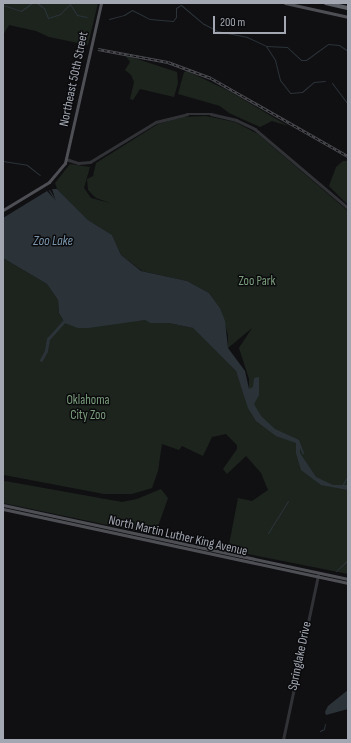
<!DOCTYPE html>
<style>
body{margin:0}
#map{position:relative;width:351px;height:743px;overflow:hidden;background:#101012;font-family:"Sofia Sans Condensed",sans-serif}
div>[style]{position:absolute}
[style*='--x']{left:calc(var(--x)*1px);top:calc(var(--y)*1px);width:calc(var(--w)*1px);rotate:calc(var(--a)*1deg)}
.green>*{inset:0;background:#1d241e}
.water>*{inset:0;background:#2b3339}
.stream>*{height:1px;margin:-0.5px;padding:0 0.5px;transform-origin:0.5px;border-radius:0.5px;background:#2b3339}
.canal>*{height:2.5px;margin:-1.25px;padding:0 1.25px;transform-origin:1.25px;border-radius:1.25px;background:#2b3339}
.minor>*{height:2.5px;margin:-1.25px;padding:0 1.25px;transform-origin:1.25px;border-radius:1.25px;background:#313236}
.major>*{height:3px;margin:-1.5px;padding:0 1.5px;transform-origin:1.5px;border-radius:1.5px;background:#4e4f55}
.highway>*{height:3.5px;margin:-1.75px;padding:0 1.75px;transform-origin:1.75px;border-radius:1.75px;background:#5e6067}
.rail>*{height:2.5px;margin-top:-1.25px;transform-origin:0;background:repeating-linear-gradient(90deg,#0b0b0d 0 3px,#4b4c51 0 6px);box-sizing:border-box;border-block:1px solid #4b4c51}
span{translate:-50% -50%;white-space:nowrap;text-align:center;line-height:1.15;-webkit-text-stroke:3px #0b0b0d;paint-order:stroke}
.street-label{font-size:13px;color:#a2a7b2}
.park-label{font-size:13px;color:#7a9c7c}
.water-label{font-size:14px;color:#7a95ac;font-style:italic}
.frame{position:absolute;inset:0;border:4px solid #a2a7b2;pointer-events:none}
.scale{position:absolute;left:213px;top:16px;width:73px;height:18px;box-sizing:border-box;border:2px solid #a2a7b2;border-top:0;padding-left:5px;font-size:12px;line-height:14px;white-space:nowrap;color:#a2a7b2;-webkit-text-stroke:3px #0b0b0d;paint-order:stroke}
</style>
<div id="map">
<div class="green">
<div style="clip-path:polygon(3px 3px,98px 3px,88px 45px,49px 37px,36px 31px,9px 25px,3px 35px)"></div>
<div style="clip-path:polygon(125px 55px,177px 72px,178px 83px,174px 97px,140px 89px,133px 100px,130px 99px,134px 82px,131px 75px,125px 70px,130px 62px)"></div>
<div style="clip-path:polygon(187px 71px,229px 91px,288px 126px,272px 121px,260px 127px,229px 113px,220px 106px,178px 94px,184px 72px)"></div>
<div style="clip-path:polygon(206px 116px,235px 122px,258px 134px,348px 211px,348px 574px,228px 550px,238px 498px,252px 501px,268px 490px,261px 473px,246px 456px,227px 474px,223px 469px,237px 449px,237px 445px,226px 434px,212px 437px,203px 456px,182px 446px,179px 450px,162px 444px,158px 471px,152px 488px,132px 494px,104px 494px,4px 475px,3px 258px,47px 284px,58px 300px,59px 313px,65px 323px,145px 320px,150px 323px,169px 323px,193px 328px,236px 371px,243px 391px,249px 387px,249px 379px,239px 348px,252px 328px,228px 348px,228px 335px,220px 308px,209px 293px,187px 281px,142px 271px,121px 255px,112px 235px,88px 220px,57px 189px,55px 183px,70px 164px,90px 167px,84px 188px,91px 198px,110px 203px,96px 198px,88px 190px,87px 179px,93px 176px,96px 163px,158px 124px,181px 117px)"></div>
<div style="clip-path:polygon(343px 161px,348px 161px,348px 205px,329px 186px,336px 167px)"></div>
<div style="clip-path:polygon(5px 481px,122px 502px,137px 499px,161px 489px,168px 498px,155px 535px,3px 503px,3px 482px)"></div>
</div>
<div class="water">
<div style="clip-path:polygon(52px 189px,57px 189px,88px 220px,112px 235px,121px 255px,141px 271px,187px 281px,209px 293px,220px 308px,225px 321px,228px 348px,245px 371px,249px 389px,253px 387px,254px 378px,259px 377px,259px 395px,254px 404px,261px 416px,275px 429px,299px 440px,304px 453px,303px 455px,300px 448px,300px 453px,316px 477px,333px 485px,347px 485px,348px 490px,321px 485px,301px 470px,296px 453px,296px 443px,276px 436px,256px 421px,248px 408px,236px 371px,193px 328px,169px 323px,150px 323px,145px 320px,88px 328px,78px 328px,65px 323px,59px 313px,58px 300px,47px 284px,3px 258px,3px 218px,47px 191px,56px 201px)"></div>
<div style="clip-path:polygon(348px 690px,348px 709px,326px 715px,325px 712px,328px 706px)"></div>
</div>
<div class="stream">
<div style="--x:37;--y:3;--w:9;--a:36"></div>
<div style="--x:44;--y:8;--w:11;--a:68"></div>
<div style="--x:48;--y:18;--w:13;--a:-18"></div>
<div style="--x:60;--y:14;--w:14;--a:-45"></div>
<div style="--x:70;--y:4;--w:13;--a:58"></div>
<div style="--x:77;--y:15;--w:10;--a:11"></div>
<div style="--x:3;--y:5;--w:19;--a:18"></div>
<div style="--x:21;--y:11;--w:14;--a:-36"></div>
<div style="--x:109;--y:19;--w:16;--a:-15"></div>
<div style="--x:124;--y:15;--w:9;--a:-32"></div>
<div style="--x:132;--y:10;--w:20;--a:27"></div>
<div style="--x:150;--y:19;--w:23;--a:5"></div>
<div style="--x:173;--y:21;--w:5;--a:-53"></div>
<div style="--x:176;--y:17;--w:9;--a:-90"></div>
<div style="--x:176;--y:8;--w:6;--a:-31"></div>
<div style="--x:181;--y:5;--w:30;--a:40"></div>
<div style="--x:204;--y:24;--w:15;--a:28"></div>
<div style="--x:217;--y:31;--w:31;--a:11"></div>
<div style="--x:247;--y:37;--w:21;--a:25"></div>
<div style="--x:266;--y:46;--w:21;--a:3"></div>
<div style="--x:287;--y:47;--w:19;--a:43"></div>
<div style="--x:301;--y:60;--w:5;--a:0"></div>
<div style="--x:306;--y:60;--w:27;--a:-36"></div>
<div style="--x:328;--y:44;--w:11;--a:5"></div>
<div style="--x:339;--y:45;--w:11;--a:34"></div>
<div style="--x:266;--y:46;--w:17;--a:57"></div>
<div style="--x:275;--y:60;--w:21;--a:76"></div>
<div style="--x:280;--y:80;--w:16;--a:52"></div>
<div style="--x:290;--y:93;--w:12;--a:-5"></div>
<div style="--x:302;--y:92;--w:16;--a:-40"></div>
<div style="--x:314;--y:82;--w:11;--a:-5"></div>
<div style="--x:332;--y:83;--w:26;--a:53"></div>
<div style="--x:3;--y:161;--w:24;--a:9"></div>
<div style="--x:27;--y:165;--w:16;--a:38"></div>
<div style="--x:49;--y:190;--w:13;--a:58"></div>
<div style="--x:343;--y:484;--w:9;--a:-58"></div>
<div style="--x:268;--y:533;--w:38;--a:-58"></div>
<div style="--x:336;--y:571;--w:16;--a:-43"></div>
<div style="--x:320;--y:731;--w:4;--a:-27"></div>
<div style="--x:324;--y:729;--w:5;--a:-79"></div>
<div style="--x:300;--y:740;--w:3;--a:0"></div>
</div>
<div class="canal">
<div style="--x:41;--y:360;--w:10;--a:-61"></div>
<div style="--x:46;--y:351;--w:12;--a:-81"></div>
<div style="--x:48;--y:339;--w:24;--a:-48"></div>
</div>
<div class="minor">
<div style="--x:66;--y:159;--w:13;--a:18"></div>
<div style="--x:78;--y:163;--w:12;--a:-5"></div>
<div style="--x:90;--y:162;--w:77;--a:-31.2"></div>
<div style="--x:156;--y:122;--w:32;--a:-14"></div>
<div style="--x:187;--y:114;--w:24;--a:0"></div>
<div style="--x:211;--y:114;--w:26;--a:13"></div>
<div style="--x:236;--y:120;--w:21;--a:25"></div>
<div style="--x:255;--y:129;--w:122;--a:40.3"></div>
<div style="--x:283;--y:740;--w:168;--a:-78"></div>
</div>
<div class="major">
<div style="--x:285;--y:3;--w:65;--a:12.5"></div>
<div style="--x:3;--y:210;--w:54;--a:-31.3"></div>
<div style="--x:49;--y:182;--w:25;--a:-50"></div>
<div style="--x:65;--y:163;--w:164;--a:-77.3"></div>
<div style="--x:3;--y:505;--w:353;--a:12.1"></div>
<div style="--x:3;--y:509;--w:353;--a:12.1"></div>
</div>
<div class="highway">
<div style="--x:326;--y:3;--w:23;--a:13"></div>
</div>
<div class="rail">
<div style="--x:98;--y:49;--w:71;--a:10.5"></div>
<div style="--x:168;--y:62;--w:46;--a:20.4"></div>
<div style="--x:211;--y:78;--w:158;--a:29.7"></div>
</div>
<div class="street-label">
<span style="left:74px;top:79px;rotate:-78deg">Northeast 50th Street</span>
<span style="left:178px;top:536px;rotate:13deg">North Martin Luther King Avenue</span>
<span style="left:300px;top:656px;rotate:-78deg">Springlake Drive</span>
</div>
<div class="park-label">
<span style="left:257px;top:281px">Zoo Park</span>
<span style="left:88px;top:408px">Oklahoma<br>City Zoo</span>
</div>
<div class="water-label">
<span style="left:53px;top:241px">Zoo Lake</span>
</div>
<div class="frame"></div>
<div class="scale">200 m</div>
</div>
